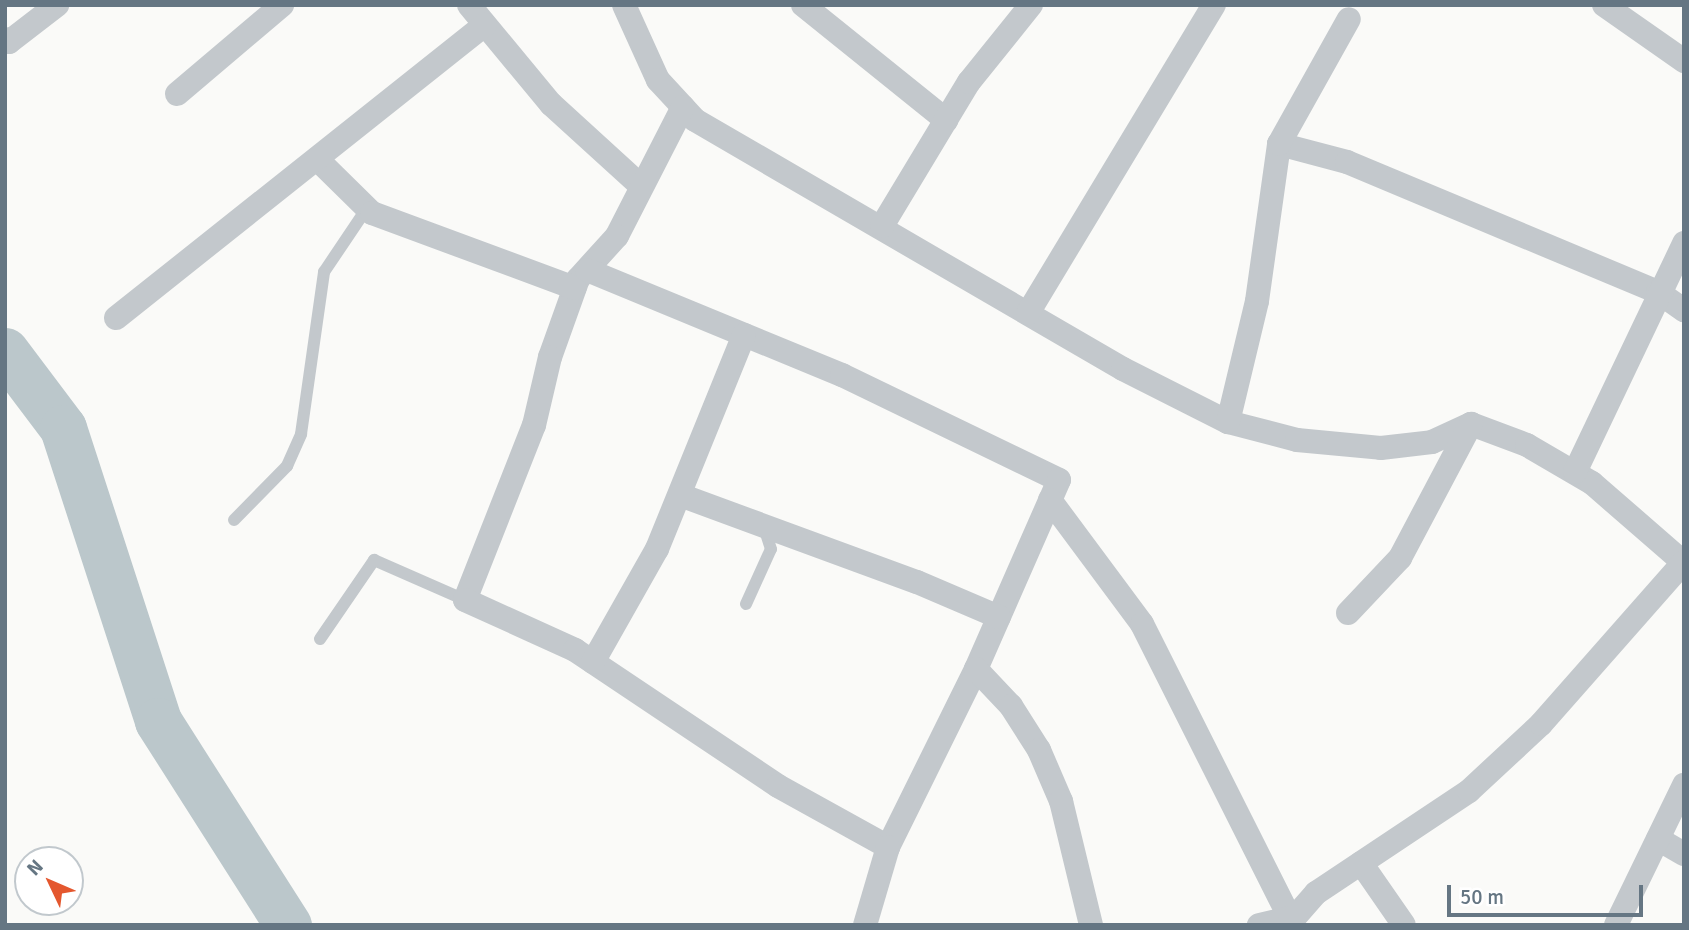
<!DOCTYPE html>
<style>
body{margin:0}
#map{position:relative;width:1689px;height:930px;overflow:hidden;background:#fafaf8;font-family:Signika,sans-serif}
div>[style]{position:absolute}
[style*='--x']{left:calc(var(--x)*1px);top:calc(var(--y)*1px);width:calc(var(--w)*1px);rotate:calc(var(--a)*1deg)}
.river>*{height:47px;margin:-23.5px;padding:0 23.5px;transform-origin:23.5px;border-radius:23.5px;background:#bbc7cb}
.service>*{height:12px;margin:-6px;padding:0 6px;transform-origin:6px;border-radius:6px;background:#c3c8cc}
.minor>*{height:24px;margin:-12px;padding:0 12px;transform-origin:12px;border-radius:12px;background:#c3c8cc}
span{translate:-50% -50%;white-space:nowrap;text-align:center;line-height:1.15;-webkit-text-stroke:7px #fff;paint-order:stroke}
.frame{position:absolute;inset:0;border:7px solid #657683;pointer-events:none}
.north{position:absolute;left:14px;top:846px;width:70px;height:70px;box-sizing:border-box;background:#fff;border:2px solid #c1c8cd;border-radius:50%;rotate:314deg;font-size:19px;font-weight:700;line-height:28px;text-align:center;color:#657683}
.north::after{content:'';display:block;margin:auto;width:24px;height:32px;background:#e4572e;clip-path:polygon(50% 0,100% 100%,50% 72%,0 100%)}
.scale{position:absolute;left:1447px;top:885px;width:196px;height:32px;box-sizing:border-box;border:4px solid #657683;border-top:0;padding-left:9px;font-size:21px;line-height:24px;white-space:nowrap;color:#657683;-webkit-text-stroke:5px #fff;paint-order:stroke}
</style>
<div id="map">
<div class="river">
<div style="--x:5;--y:351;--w:96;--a:53"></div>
<div style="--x:63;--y:428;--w:308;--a:72"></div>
<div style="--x:158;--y:721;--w:242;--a:57.5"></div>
</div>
<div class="service">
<div style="--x:234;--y:520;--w:76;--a:-45.5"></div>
<div style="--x:287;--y:466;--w:35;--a:-66"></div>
<div style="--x:301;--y:434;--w:164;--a:-81.9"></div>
<div style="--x:324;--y:272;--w:77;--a:-56.1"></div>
<div style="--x:746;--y:604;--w:60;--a:-65.6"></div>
<div style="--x:771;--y:549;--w:25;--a:-108"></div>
<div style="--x:320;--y:639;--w:96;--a:-55.6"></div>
<div style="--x:374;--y:560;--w:99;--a:23.7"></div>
</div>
<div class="minor">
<div style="--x:469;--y:5;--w:129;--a:50.4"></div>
<div style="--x:551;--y:104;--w:120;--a:42.3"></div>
<div style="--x:624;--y:5;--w:82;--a:65.6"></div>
<div style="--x:658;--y:80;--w:54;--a:47.2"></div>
<div style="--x:695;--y:120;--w:495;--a:30.2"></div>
<div style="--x:1123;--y:369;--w:118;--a:26.8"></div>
<div style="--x:1228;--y:422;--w:71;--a:14.6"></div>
<div style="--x:1297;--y:440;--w:84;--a:5.4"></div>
<div style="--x:1381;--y:448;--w:51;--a:-6.7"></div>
<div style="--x:1432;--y:442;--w:43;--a:-24.8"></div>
<div style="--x:1471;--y:424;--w:60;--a:20.6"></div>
<div style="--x:1527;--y:445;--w:75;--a:30.3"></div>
<div style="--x:1592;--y:483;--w:122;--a:41"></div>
<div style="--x:803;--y:5;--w:184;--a:38.8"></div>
<div style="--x:1604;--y:5;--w:98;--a:35"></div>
<div style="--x:5;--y:39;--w:5;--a:37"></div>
<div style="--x:9;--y:42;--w:61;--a:-37.6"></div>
<div style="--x:177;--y:94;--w:138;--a:-40.3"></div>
<div style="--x:683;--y:107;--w:145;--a:117.1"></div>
<div style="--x:617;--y:236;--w:58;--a:132.2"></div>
<div style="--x:578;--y:279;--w:83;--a:109.7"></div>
<div style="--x:550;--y:357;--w:70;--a:103.2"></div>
<div style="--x:534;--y:425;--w:188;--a:111.5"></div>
<div style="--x:465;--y:600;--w:121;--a:24.4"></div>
<div style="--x:575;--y:650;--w:244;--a:33.8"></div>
<div style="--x:778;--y:786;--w:126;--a:29"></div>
<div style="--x:1279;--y:144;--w:70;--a:14.8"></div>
<div style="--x:1347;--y:162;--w:337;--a:22.7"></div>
<div style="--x:1658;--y:292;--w:32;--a:35"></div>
<div style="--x:317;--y:159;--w:77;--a:44.5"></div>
<div style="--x:372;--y:213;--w:216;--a:20.3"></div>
<div style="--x:882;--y:226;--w:168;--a:-58.9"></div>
<div style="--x:969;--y:82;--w:99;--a:-51.2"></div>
<div style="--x:587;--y:270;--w:276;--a:22.4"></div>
<div style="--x:842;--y:375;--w:241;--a:25.8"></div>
<div style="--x:1059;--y:480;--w:206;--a:113.7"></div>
<div style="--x:976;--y:669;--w:199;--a:116.3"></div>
<div style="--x:888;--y:847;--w:81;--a:106.4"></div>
<div style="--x:1028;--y:313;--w:360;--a:-58.9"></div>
<div style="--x:116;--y:318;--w:471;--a:-38.5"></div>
<div style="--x:1228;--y:422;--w:124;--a:-76.5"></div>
<div style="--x:1257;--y:301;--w:159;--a:-82"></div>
<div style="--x:1279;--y:144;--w:143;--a:-60.8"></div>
<div style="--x:1575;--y:472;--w:254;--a:-64.5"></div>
<div style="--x:680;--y:495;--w:252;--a:20.2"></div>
<div style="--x:917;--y:582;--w:89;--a:23.1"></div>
<div style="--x:1050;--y:500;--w:154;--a:53.4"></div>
<div style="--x:1142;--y:624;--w:329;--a:63.3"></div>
<div style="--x:1290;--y:918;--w:32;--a:167"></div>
<div style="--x:1348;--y:613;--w:76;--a:-46.6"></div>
<div style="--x:1400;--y:558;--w:152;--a:-62.1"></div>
<div style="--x:593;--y:662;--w:130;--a:-60.5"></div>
<div style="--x:657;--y:549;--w:231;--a:-67.9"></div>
<div style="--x:976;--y:669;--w:51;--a:46.6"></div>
<div style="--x:1011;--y:706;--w:52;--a:57.5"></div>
<div style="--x:1039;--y:750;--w:56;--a:66.7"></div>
<div style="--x:1061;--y:801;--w:128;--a:76.4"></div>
<div style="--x:1658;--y:839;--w:30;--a:30"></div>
<div style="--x:1361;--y:863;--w:75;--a:55.3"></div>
<div style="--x:1288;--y:925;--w:43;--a:-48.8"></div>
<div style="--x:1316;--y:893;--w:184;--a:-33.7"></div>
<div style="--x:1469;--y:791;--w:98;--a:-42.9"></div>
<div style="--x:1541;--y:724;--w:215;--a:-48.6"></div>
<div style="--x:1616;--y:925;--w:156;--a:-64.1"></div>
</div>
<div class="frame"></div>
<div class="north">N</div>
<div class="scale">50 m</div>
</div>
